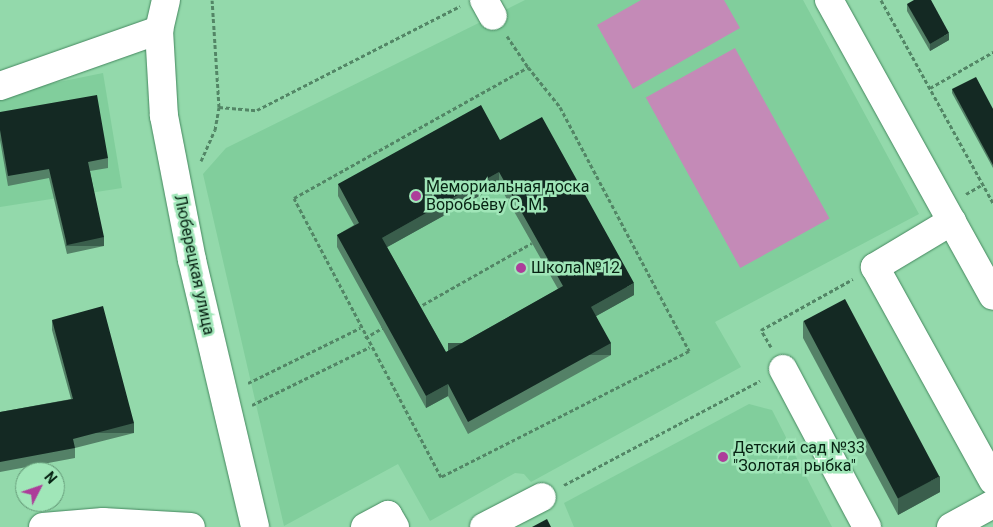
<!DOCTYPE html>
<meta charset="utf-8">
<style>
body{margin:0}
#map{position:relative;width:993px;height:527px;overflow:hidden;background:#93d9ab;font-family:Roboto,sans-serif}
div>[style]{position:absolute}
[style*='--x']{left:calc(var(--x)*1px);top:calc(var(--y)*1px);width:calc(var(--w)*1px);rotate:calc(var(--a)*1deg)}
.built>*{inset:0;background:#81ce9c}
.green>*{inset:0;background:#c48ab7;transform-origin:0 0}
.path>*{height:3px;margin-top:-1.5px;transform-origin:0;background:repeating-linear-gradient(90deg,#538666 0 4px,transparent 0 6.5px)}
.roads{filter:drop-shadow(0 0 1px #45885f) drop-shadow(0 0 1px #45885f)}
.minor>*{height:28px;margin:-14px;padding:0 14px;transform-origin:14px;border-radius:14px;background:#fff}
.major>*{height:28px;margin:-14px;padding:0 14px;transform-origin:14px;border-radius:14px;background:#fff}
.wall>*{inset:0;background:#548167}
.shaded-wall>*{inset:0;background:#3a5e4c;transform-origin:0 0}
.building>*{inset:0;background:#142923;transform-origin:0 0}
.dots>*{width:14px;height:14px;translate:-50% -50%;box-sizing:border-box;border:2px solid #a0e6b8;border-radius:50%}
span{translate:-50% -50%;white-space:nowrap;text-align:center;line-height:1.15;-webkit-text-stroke:5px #a0e6b8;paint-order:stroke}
.poi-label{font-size:16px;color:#072313}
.left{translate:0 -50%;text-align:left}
.street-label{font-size:16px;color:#072313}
.north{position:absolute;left:15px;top:462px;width:50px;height:50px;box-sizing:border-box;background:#a0e6b8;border:1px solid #639876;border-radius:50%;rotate:49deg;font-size:14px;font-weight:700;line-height:20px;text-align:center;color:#072313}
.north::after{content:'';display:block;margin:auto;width:18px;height:22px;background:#ad3d9a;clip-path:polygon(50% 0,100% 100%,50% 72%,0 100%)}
</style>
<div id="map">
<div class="built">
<div style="clip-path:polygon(525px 0,803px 0,919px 214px,715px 322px,741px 367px,531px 482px,524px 474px,515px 473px,430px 521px,398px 464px,284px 526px,203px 174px,226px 148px)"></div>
<div style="clip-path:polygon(103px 73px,122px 188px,0 207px,0 94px)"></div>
<div style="clip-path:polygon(749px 404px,772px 410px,832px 527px,574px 527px,564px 503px)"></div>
</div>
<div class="green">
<div style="clip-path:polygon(641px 0,724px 0,740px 28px,633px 89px,597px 25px)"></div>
<div style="left:735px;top:48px;width:195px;height:102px;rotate:61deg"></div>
</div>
<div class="path">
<div style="--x:881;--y:0;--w:232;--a:61.1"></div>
<div style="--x:507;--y:36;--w:37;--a:56"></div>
<div style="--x:528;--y:67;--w:51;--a:51.3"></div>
<div style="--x:560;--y:107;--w:276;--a:62.1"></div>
<div style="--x:689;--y:351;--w:278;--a:153.1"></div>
<div style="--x:441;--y:477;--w:315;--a:-117.8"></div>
<div style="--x:294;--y:198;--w:268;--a:-29.2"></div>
<div style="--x:930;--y:88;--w:73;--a:-29.7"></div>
<div style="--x:219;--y:107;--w:38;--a:5"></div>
<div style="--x:257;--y:110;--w:228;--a:-27.1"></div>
<div style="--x:201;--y:161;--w:34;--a:-66"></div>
<div style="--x:215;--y:130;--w:23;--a:-80"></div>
<div style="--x:219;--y:107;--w:107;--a:-93.7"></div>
<div style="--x:966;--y:194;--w:20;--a:-30"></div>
<div style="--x:417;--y:308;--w:132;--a:-29.5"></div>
<div style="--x:365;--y:338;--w:24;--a:-30"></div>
<div style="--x:771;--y:347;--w:20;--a:-120"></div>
<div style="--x:761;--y:330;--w:105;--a:-29"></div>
<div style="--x:248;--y:383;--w:125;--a:-26.2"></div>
<div style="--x:252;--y:405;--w:131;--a:-26.2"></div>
<div style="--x:564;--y:485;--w:222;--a:-28"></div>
</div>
<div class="roads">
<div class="minor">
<div style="--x:484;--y:0;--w:18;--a:61"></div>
<div style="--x:829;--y:0;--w:338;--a:61"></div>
<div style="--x:0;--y:86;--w:169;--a:-19.4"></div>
<div style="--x:952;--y:221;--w:90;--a:149.1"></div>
<div style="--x:875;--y:267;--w:244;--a:61.1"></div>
<div style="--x:783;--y:369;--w:179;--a:62"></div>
<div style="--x:43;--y:527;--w:60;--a:-4.8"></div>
<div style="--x:103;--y:522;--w:88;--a:3.3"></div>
<div style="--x:365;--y:527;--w:26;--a:-28"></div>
<div style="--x:388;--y:515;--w:14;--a:60"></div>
<div style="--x:484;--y:527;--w:65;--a:-27.3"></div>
<div style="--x:951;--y:527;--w:48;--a:-28.7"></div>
</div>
<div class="major">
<div style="--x:166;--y:0;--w:31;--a:103"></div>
<div style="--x:159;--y:30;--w:86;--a:86.7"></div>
<div style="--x:164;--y:116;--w:147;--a:79"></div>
<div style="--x:192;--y:260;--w:274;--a:76.7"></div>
</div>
</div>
<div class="wall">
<div style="clip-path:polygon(907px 4px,949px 40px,930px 51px,907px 11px)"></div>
<div style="clip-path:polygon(952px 89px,993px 109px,993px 168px,952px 93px)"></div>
<div style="clip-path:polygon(0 112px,108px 158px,108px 168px,90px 171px,104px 246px,67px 254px,49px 178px,8px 186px,0 140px)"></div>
<div style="clip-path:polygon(evenodd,500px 140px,634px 295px,596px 316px,611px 355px,468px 434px,448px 396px,426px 408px,337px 247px,337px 235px,354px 225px,338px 196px,338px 184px,500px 140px,499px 185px,558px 289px,446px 352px,387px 247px,499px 185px)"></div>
<div style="clip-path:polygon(52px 320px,134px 433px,75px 448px,75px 458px,0 472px,0 412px,71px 399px,52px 330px)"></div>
<div style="clip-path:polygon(803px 321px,940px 492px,898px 515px,803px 338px)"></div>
</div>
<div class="shaded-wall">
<div style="clip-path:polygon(949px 33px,949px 40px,930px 51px,930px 44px)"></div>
<div style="clip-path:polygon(499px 172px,499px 185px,382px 250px,382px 238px)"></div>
<div style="left:104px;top:237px;width:9px;height:38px;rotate:90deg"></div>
<div style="clip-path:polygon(634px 283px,634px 295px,591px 319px,591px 307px)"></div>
<div style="left:611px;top:343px;width:12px;height:163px;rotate:90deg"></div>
<div style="clip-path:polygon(448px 384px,448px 396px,426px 408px,426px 396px)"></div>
<div style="left:134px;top:423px;width:10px;height:63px;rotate:90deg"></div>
<div style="clip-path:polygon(940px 476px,940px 492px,898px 515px,898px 498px)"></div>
</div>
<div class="building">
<div style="clip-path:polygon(914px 0,931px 0,949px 33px,930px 44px,907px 4px)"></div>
<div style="clip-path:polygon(976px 77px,993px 109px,993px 165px,952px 89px)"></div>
<div style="clip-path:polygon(97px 95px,108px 158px,88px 162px,104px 237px,67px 245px,49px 169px,8px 176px,0 130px,0 112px)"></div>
<div style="clip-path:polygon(evenodd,481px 105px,500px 140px,542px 117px,634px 283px,591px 307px,611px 343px,468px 422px,448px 384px,426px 396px,337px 235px,359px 223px,338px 184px,481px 105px,499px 172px,563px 286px,446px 352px,382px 238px,499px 172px)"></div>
<div style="left:845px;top:299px;width:201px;height:47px;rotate:62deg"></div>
<div style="clip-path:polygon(103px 306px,134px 423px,73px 439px,75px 448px,0 462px,0 412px,73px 399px,52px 320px)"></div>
<div style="clip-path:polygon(547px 519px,551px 527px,532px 527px)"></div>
</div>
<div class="dots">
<div style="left:416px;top:196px;background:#ad3d9a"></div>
<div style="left:521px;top:268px;background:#ad3d9a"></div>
<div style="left:723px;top:457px;background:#ad3d9a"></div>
</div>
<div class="poi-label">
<span class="left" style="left:426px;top:196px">Мемориальная доска<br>Воробьёву С. М.</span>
<span class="left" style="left:531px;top:268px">Школа №12</span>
<span class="left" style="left:733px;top:457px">Детский сад №33<br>"Золотая рыбка"</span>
</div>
<div class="street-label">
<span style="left:194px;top:265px;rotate:78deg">Люберецкая улица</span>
</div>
<div class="north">N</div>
</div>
